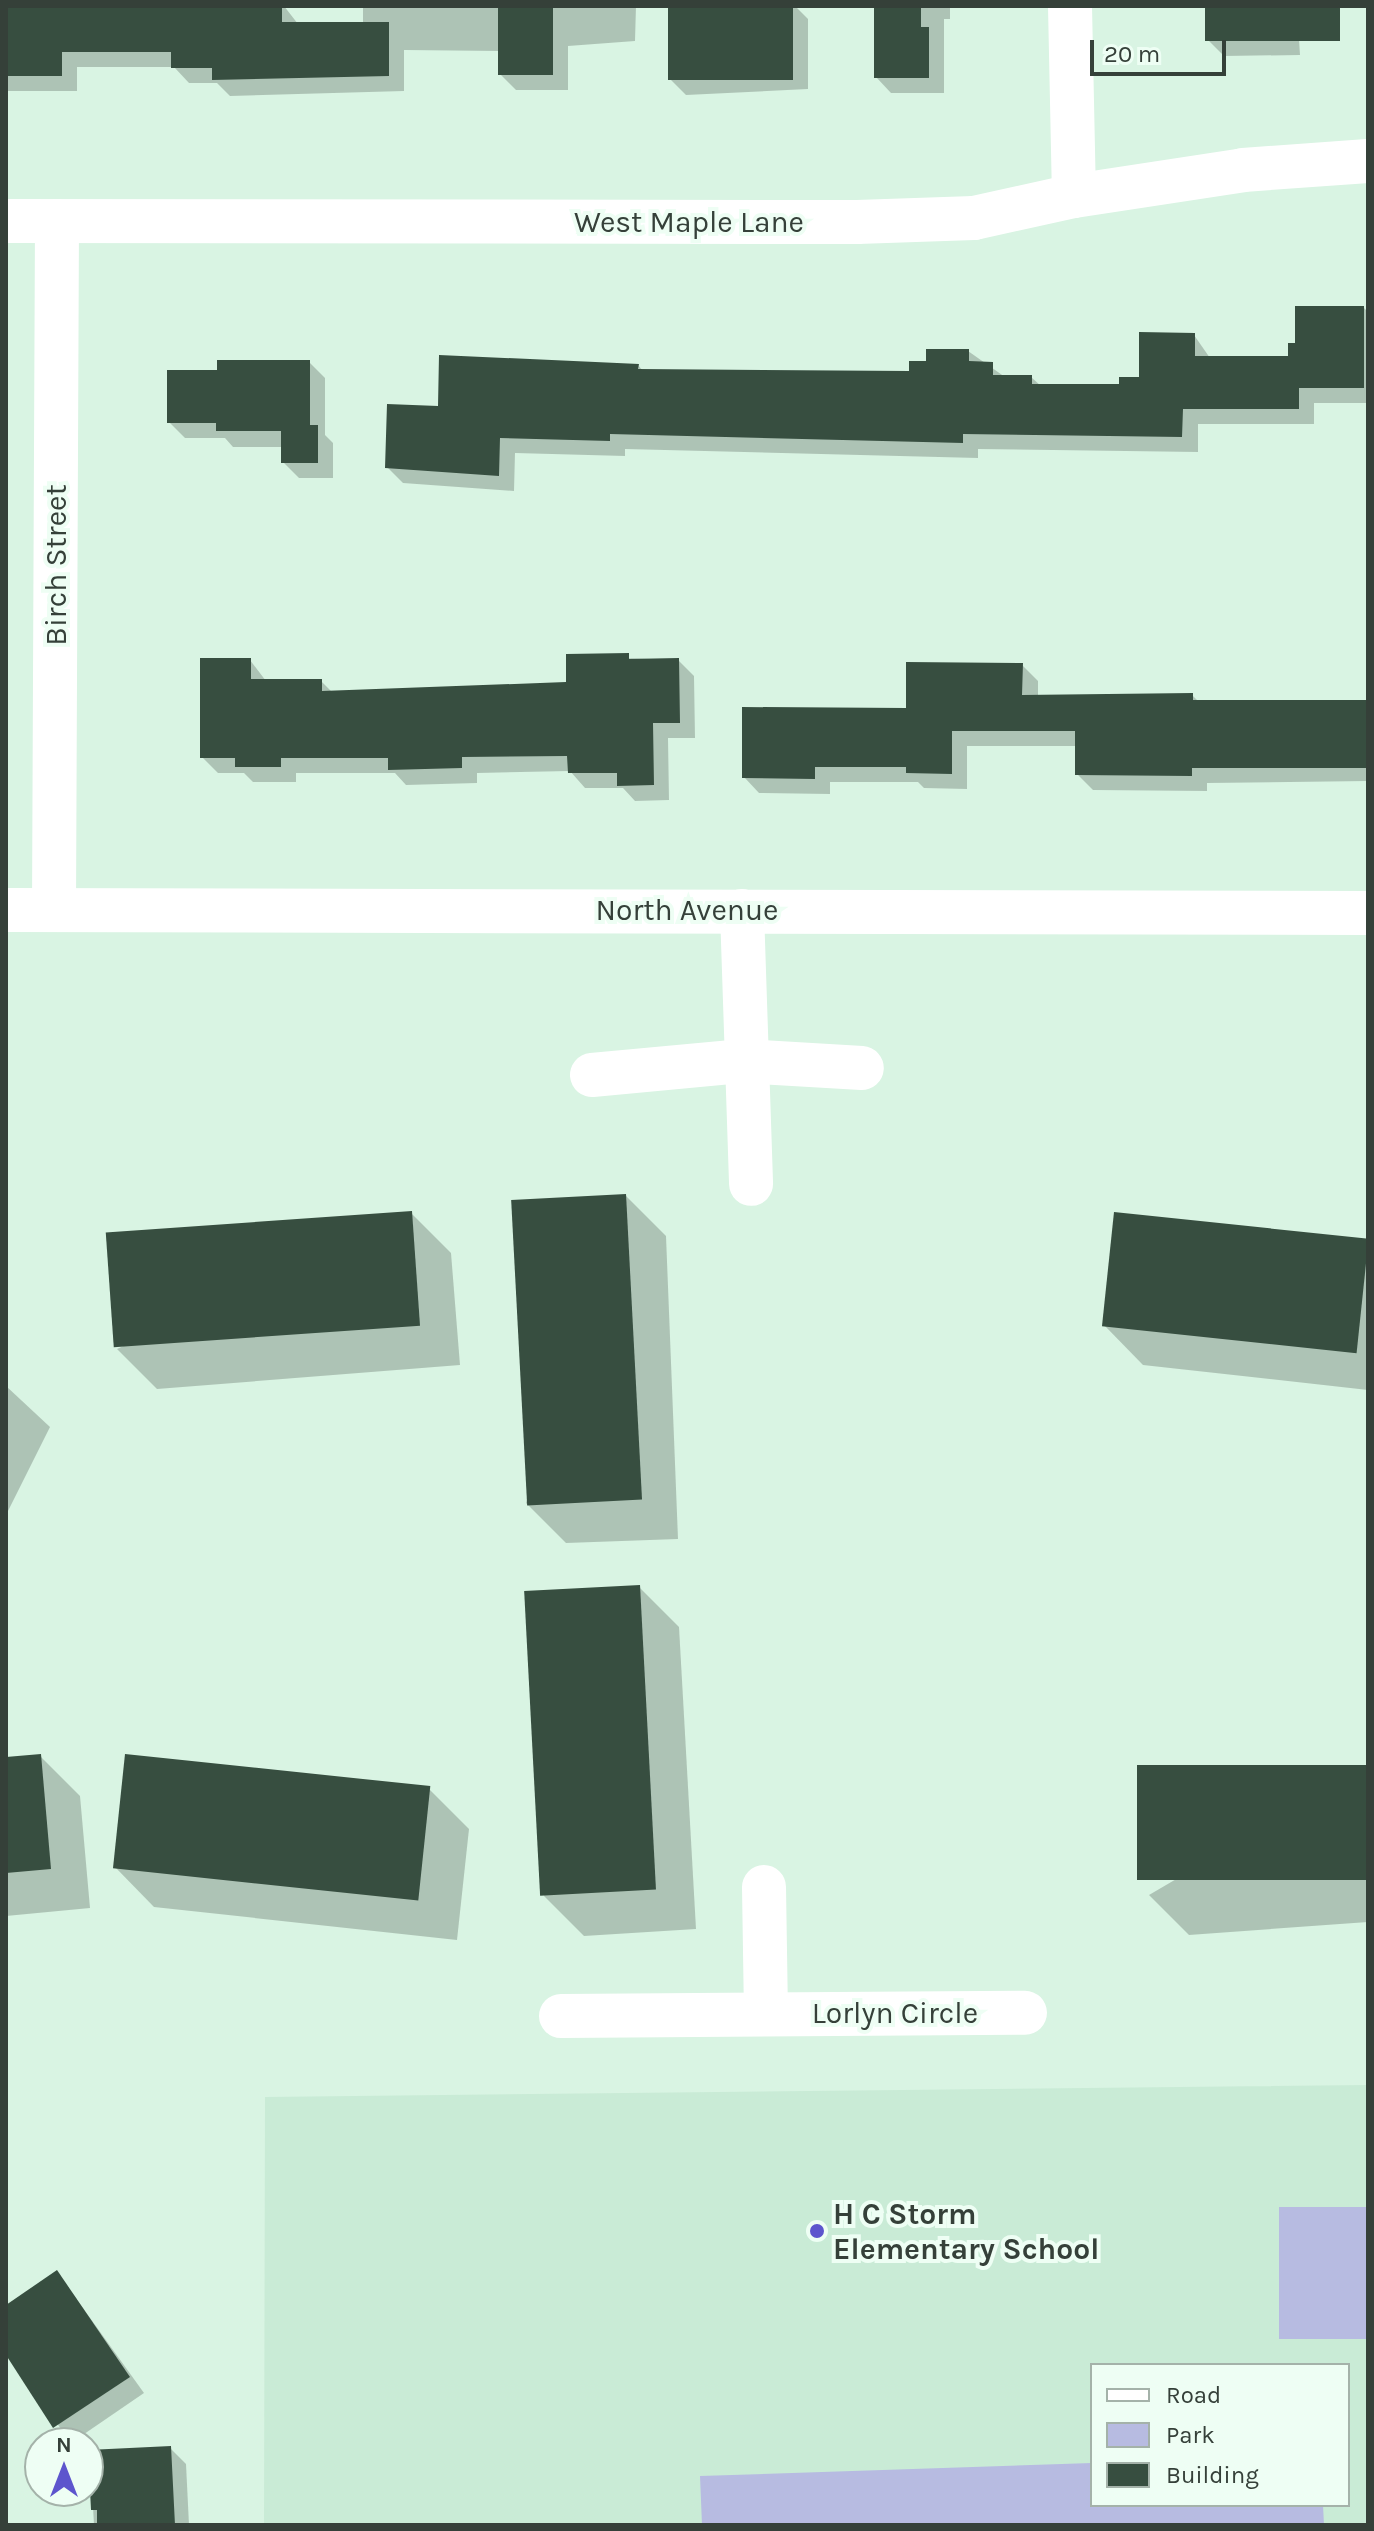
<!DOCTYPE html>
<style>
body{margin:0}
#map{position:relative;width:1374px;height:2531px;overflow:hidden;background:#d9f4e3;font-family:Karla,sans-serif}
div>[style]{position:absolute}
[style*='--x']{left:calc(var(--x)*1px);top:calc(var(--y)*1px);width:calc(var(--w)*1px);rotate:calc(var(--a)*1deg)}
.built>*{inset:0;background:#c9ebd6}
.green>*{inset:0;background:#b7bbe1;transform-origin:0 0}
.shadow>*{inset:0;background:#0003}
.building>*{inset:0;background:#374e40;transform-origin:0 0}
.minor>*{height:44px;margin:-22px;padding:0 22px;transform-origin:22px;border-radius:22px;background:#fff}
.dots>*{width:22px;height:22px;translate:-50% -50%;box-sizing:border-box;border:4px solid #eefef4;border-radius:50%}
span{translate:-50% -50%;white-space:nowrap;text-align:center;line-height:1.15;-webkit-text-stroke:8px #eefef4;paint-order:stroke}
.street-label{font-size:30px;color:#354039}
.poi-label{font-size:30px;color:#354039;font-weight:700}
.left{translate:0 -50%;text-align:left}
.frame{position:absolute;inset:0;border:8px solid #354039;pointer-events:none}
.legend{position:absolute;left:1090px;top:2363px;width:260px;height:144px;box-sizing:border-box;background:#eefef4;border:2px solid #a4b2a9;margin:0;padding:10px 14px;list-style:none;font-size:24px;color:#354039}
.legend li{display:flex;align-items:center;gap:16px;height:40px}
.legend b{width:40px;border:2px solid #a4b2a9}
.north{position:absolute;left:24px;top:2427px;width:80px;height:80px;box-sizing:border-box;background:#eefef4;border:2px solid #a4b2a9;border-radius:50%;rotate:0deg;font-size:22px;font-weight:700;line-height:32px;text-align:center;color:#354039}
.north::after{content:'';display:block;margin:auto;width:28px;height:36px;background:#5d55cd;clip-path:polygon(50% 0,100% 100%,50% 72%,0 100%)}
.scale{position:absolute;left:1090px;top:40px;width:136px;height:36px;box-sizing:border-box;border:4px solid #354039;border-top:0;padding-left:10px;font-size:24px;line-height:28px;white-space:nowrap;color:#354039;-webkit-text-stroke:6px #eefef4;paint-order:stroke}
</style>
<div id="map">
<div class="built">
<div style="clip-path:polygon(evenodd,1368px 2085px,1368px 2525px,264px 2525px,265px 2097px,1368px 2085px,1092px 2365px,1348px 2365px,1348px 2505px,1092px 2505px,1092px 2365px)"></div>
</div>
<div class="green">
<div style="left:1368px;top:2207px;width:132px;height:89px;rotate:90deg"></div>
<div style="clip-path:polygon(1092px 2463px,1092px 2505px,1323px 2505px,1324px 2525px,702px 2525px,700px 2476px)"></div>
</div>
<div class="shadow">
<div style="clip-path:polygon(6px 6px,284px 6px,298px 24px,363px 24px,363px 6px,636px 6px,635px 41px,568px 46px,568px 90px,516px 90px,500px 74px,500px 51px,404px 50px,404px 91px,230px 96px,217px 83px,189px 83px,174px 67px,77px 67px,77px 91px,6px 91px)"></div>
<div style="clip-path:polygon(670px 6px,795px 6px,808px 19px,808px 89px,686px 95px,670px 79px)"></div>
<div style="clip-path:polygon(876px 6px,950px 6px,950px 19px,944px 19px,944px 93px,891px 93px,876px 77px)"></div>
<div style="clip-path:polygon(1207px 6px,1297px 6px,1300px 55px,1224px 56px,1208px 40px)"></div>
<div style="clip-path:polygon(1364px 308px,1368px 312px,1368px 403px,1314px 403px,1314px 424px,1198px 424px,1198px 452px,978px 449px,978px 458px,625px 449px,625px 456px,515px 453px,514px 491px,403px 483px,387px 467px,440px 408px,638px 365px,643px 371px,911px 373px,968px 351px,1005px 377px,1031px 377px,1041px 386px,1121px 386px,1141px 379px,1194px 335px,1210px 358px,1290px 358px,1297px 345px)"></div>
<div style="clip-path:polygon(309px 362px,325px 378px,325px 435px,333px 443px,333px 478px,299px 478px,283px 462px,283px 447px,233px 447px,225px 438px,185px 438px,169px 422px)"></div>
<div style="clip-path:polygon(568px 656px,678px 660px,694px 676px,695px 738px,668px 738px,669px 800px,635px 801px,623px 788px,585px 788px,570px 771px,477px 773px,477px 783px,406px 785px,395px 773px,296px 773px,296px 782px,253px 782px,244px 773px,218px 773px,202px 757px,250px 660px,266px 681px,321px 681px,333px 693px,568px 684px)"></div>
<div style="clip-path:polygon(1022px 665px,1038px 681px,1038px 697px,1192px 695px,1199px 702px,1368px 702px,1368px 781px,1207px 783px,1207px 791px,1093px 790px,1077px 774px,1077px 746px,967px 746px,967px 789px,924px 788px,918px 782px,830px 782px,830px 794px,759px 793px,744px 777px)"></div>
<div style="clip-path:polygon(626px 1196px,666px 1236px,678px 1539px,566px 1543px,526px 1503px)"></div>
<div style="clip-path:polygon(411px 1213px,451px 1253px,460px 1365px,157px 1389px,117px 1349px)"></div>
<div style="clip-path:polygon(1368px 1242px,1368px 1390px,1143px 1365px,1104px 1325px)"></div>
<div style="clip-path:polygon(6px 1386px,50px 1427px,6px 1515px)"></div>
<div style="clip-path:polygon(639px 1587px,679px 1627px,696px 1929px,584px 1936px,544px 1896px)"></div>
<div style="clip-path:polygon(40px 1756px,80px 1796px,90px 1908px,6px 1916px,6px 1759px)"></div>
<div style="clip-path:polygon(1368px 1767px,1368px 1922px,1189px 1935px,1149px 1895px)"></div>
<div style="clip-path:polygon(429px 1789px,469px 1829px,457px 1940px,154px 1907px,115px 1867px)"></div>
<div style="clip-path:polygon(57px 2272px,144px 2393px,71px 2443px,6px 2352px,6px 2307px)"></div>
<div style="clip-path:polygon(170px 2448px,186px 2464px,189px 2525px,94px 2525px,90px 2452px)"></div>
</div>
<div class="building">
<div style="clip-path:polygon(6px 6px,282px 6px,282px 22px,389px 22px,389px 76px,212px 80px,212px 68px,171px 68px,171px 52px,62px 52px,62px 76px,6px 76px)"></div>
<div style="left:498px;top:6px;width:55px;height:69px"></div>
<div style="left:668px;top:6px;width:125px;height:74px"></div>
<div style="clip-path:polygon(874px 6px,921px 6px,921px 27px,929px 27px,929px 78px,874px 78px)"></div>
<div style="left:1205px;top:6px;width:135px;height:35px"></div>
<div style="clip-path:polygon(1295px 306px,1364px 306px,1364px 388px,1299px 388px,1299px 409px,1183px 409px,1182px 437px,963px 434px,963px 443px,610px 434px,610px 441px,500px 438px,499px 476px,385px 468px,387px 404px,438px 406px,439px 355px,639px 364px,638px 369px,909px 371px,909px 361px,926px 361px,926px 349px,969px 349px,969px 361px,993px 362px,993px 375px,1032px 375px,1032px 384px,1119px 384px,1119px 377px,1139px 377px,1139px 332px,1195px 333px,1195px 356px,1288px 356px,1288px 343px,1295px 343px)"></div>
<div style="clip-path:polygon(217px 360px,310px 360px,310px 425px,318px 425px,318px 463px,281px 463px,281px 431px,216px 431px,216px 423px,167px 423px,167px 370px,217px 370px)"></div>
<div style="clip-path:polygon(629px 653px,629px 659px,679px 658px,680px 723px,653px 723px,654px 785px,617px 786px,617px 773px,568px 773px,567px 756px,462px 757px,462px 768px,388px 770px,388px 758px,281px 758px,281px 767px,235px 767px,235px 758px,200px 758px,200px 658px,251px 658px,251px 679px,322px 679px,322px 691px,566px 682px,566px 654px)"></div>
<div style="clip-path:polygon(906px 662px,1023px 663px,1022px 695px,1193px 693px,1193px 700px,1368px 700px,1368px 768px,1192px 768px,1192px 776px,1075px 775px,1075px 731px,952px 731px,952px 774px,906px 773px,906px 767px,815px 767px,815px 779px,742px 778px,742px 707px,906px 708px)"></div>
<div style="left:626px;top:1194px;width:306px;height:115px;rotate:87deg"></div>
<div style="left:412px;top:1211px;width:115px;height:307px;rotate:86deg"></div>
<div style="left:1114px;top:1212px;width:256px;height:115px;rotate:6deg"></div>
<div style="left:640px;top:1585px;width:305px;height:116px;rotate:87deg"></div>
<div style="clip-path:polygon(41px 1754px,51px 1869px,6px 1873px,6px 1757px)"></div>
<div style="left:125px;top:1754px;width:307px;height:115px;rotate:6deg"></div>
<div style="left:1368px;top:1765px;width:115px;height:231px;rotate:90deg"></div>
<div style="clip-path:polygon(57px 2270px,130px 2377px,53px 2428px,6px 2355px,6px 2305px)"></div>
<div style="clip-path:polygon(171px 2446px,175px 2525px,97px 2525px,97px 2510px,91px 2510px,88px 2450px)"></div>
</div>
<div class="minor">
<div style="--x:1070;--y:6;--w:190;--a:88.8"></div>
<div style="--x:6;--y:221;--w:851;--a:0.07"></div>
<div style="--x:857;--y:222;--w:117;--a:-2"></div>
<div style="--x:974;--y:218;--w:102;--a:-12.4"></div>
<div style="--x:1074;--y:196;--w:171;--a:-8.7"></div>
<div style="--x:1243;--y:170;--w:125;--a:-4.1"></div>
<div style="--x:54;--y:909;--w:688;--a:-89.75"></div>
<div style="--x:6;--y:910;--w:1362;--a:0.13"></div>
<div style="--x:742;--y:911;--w:273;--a:88.1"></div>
<div style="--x:592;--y:1075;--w:152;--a:-5.3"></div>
<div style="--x:743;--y:1061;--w:119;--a:3.4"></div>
<div style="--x:764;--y:1887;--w:126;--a:89.1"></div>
<div style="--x:561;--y:2016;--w:464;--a:-0.4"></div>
</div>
<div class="dots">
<div style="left:817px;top:2231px;background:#5d55cd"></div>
</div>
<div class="street-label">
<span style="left:689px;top:222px">West Maple Lane</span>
<span style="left:56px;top:565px;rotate:-90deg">Birch Street</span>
<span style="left:687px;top:910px">North Avenue</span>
<span style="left:895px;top:2013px">Lorlyn Circle</span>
</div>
<div class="poi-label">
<span class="left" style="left:833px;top:2231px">H C Storm<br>Elementary School</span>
</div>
<div class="frame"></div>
<ul class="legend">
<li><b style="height:10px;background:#fff"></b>Road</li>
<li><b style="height:22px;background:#b7bbe1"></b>Park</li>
<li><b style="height:22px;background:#374e40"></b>Building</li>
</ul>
<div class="north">N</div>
<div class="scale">20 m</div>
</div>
